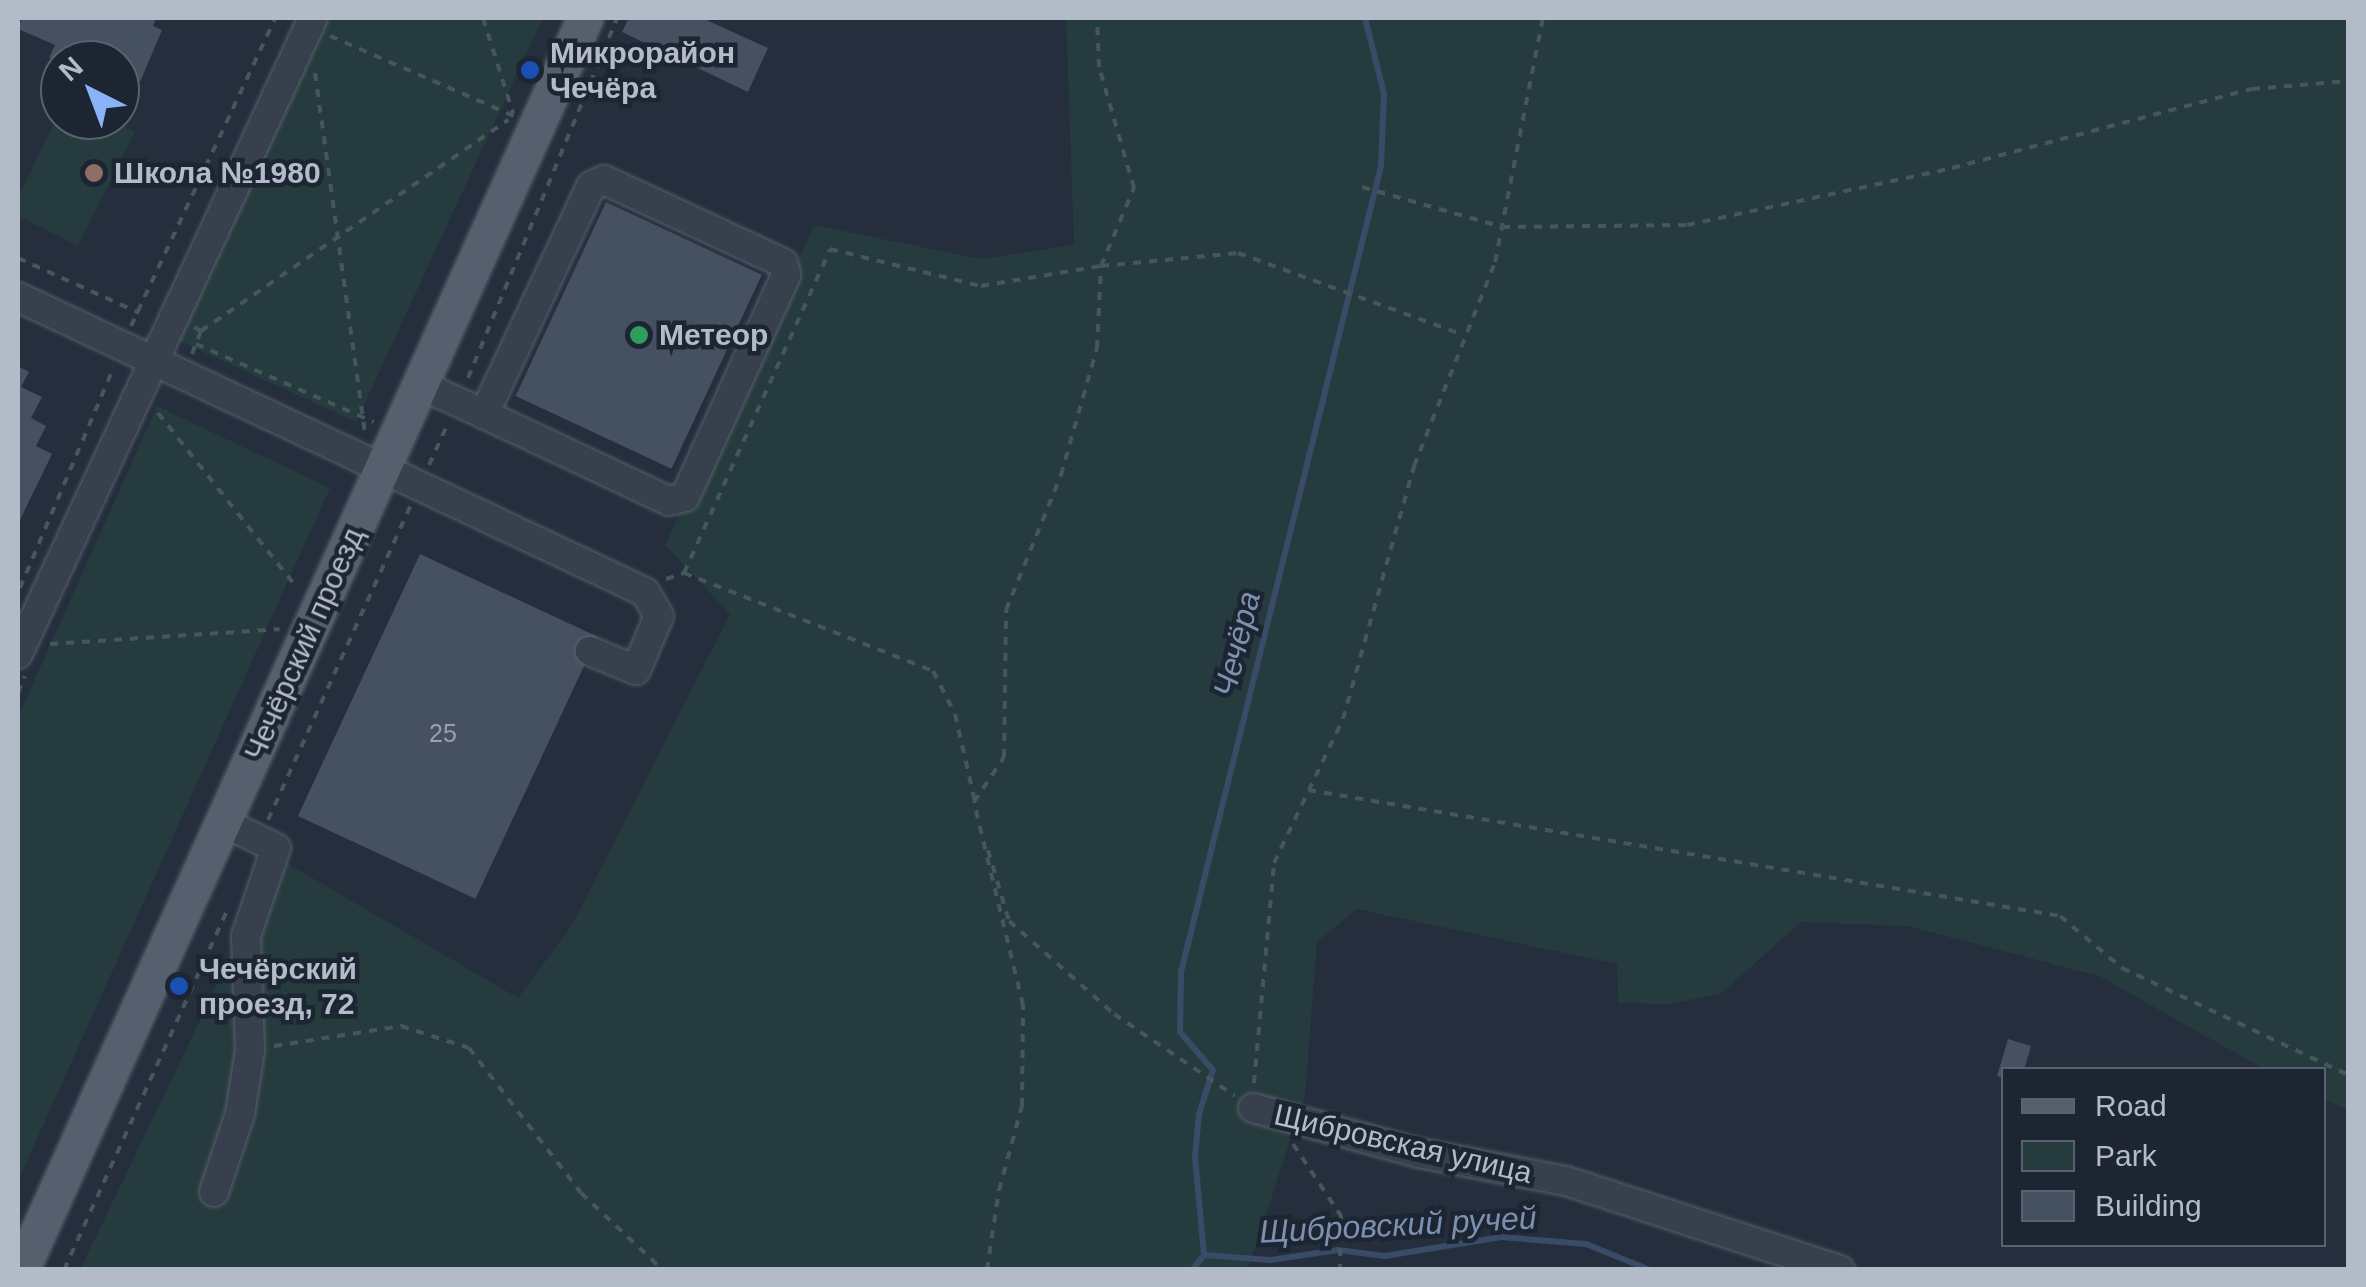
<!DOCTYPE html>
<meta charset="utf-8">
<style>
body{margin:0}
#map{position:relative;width:2366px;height:1287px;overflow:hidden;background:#242e3d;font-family:Arial,sans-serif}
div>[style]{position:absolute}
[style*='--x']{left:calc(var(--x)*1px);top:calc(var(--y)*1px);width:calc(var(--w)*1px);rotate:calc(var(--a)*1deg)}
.green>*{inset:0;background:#263b3e}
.stream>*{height:6px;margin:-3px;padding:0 3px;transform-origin:3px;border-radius:3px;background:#394b66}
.building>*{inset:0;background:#455061;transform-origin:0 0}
.path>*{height:4px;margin-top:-2px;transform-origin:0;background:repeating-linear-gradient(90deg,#44585b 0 8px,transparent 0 16px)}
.roads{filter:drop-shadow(0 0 2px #565e6b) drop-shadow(0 0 2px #565e6b)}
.minor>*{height:28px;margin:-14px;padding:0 14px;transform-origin:14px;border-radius:14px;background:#38404d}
.major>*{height:35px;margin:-17.5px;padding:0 17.5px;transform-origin:17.5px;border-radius:17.5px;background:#565f6d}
.dots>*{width:28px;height:28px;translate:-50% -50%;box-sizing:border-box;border:5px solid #1d2532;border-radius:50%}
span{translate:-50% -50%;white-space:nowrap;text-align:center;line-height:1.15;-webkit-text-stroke:9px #1d2532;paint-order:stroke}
.number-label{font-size:25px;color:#98a0ae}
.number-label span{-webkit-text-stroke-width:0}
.poi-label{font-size:30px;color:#b4bbc8;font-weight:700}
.left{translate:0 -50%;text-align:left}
.street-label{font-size:30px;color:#b4bbc8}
.water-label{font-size:32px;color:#7c91b0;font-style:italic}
.frame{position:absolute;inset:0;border:20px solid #b4bbc8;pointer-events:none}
.legend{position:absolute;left:2001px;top:1067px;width:325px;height:180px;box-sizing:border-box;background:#1d2532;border:2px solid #59616e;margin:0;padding:12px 18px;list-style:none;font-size:30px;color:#b4bbc8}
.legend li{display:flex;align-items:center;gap:20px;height:50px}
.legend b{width:50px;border:2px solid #59616e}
.north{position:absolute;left:40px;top:40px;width:100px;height:100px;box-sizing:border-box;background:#1d2532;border:2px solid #59616e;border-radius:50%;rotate:318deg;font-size:28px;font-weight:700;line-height:40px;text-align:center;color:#b4bbc8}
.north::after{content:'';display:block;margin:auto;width:35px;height:45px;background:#8ab2f6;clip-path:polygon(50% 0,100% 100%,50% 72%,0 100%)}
</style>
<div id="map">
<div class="green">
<div style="clip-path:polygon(327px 18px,543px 18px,356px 422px,177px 340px)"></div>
<div style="clip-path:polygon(1066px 18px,2348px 18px,2348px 1109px,2324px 1100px,2324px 1070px,2264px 1069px,2099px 976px,1907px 926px,1801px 922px,1722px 993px,1670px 1004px,1618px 1003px,1617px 964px,1357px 909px,1317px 942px,1305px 1095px,1248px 1269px,80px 1270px,278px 858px,518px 998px,572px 925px,730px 614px,665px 545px,814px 225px,980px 259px,1074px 245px)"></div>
<div style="clip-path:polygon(60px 111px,60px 120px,111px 120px,135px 132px,78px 246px,18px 216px,18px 198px)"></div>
<div style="clip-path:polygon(157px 406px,330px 488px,18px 1181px,18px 717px)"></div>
</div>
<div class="stream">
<div style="--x:1205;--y:1255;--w:65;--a:4.4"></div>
<div style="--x:1270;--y:1260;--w:69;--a:-8.4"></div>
<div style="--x:1338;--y:1250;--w:47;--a:7.3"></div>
<div style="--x:1385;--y:1256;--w:118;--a:-9.3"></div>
<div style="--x:1501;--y:1237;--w:85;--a:4.7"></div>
<div style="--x:1586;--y:1244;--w:69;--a:22.1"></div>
<div style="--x:1192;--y:1270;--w:19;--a:-51"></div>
<div style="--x:1204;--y:1255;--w:98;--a:-95.2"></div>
<div style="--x:1195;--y:1157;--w:43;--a:-84.7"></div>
<div style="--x:1199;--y:1114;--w:46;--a:-72.3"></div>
<div style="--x:1213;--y:1070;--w:50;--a:-131"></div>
<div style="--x:1180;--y:1032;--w:60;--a:-89"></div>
<div style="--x:1181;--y:972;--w:830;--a:-76.06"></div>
<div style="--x:1381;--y:166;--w:72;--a:-87.6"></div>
<div style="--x:1384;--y:94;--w:78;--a:-104"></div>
</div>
<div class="building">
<div style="clip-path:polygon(22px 18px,156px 18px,153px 26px,162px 30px,140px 82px,120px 73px,120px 60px,49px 58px,55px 45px,18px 29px)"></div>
<div style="clip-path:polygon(629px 18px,702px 18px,768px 48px,748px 92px,622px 32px)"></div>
<div style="left:606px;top:202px;width:172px;height:214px;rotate:25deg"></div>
<div style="clip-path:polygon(18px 366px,29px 372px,21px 387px,42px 397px,31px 418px,46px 426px,36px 446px,52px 454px,18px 524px)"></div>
<div style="left:420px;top:554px;width:196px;height:289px;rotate:25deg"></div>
<div style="clip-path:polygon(2008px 1039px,2031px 1046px,2024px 1070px,2004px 1070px,2004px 1078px,1997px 1076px)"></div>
</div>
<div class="path">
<div style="--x:483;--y:18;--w:100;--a:72.5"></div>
<div style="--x:330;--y:36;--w:201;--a:23.5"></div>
<div style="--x:315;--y:73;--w:363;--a:82.1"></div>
<div style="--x:1362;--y:187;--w:146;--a:15.9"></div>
<div style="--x:1502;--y:227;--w:185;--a:-0.6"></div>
<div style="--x:1687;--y:225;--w:271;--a:-12.1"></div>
<div style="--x:1952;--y:168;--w:310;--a:-14.8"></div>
<div style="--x:2252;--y:89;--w:96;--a:-4.8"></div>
<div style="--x:18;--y:258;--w:133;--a:24.4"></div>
<div style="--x:131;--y:326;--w:340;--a:-64.9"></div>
<div style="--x:194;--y:327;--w:8;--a:30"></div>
<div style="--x:201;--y:331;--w:373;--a:-34.5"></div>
<div style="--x:196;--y:344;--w:194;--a:23.7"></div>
<div style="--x:192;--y:354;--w:25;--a:-69"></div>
<div style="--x:468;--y:378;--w:390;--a:-67.5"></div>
<div style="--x:158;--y:413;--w:223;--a:51.5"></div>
<div style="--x:429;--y:465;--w:46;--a:-65.7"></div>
<div style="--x:684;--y:573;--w:355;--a:-65.7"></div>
<div style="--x:830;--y:249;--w:155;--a:13.8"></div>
<div style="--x:981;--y:286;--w:122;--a:-9.5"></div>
<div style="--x:1101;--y:266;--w:138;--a:-5.4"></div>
<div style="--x:1238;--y:253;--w:239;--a:20"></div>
<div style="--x:666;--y:579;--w:19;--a:-18"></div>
<div style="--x:684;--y:573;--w:268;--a:21.5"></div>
<div style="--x:933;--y:671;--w:48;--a:62.9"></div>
<div style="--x:955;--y:714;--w:90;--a:77.2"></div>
<div style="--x:20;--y:588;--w:240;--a:-67"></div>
<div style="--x:50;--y:644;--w:230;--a:-3.7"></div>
<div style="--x:18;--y:693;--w:18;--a:-68"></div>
<div style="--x:1308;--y:790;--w:762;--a:9.51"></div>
<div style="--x:2060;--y:916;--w:81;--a:40"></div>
<div style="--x:2122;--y:968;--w:250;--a:25.3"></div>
<div style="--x:268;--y:820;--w:346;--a:-65.6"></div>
<div style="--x:988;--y:850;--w:74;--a:73.5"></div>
<div style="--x:1009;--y:921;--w:140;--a:41.5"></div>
<div style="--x:1114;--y:1014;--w:146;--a:34.1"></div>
<div style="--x:274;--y:1046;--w:129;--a:-8.9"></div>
<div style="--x:401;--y:1026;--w:71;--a:17.9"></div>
<div style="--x:469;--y:1048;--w:183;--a:52.3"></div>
<div style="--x:581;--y:1193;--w:112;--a:43.2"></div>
<div style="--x:1254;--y:1083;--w:221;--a:-84.8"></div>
<div style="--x:1274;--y:863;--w:160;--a:-64.4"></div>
<div style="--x:1343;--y:719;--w:263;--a:-74.3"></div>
<div style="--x:1414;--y:466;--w:219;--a:-68.3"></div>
<div style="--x:1495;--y:262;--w:249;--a:-78.9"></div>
<div style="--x:1293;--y:1144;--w:87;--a:56.3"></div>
<div style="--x:1341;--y:1216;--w:54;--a:91.1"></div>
<div style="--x:64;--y:1270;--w:400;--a:-65.6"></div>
<div style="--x:987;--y:1270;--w:81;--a:-81.5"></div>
<div style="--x:999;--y:1190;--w:87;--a:-74.7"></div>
<div style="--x:1022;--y:1106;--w:101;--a:-89.4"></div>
<div style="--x:1023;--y:1005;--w:209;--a:-103.6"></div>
<div style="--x:974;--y:802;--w:54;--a:-56.3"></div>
<div style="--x:1004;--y:757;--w:147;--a:-89.2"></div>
<div style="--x:1006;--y:610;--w:146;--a:-67.8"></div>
<div style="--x:1061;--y:475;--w:132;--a:-74.2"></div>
<div style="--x:1097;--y:348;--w:82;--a:-87.2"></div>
<div style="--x:1101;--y:266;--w:85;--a:-67.1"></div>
<div style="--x:1134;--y:188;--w:126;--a:-106.1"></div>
<div style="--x:1099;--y:67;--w:49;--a:-92.3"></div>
</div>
<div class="roads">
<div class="minor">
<div style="--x:18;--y:297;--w:693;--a:25.2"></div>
<div style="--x:645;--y:592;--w:28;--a:60"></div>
<div style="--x:659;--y:616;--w:59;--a:113.1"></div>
<div style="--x:636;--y:670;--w:50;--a:-157.6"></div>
<div style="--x:421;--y:385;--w:69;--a:24.7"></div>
<div style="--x:484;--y:414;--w:204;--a:25.2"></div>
<div style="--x:669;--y:501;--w:16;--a:-14"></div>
<div style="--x:685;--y:497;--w:244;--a:-65.5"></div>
<div style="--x:786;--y:275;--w:12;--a:-104"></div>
<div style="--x:783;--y:263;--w:197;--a:-155.1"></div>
<div style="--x:604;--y:180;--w:14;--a:155"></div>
<div style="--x:591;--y:186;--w:252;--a:115.1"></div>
<div style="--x:18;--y:654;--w:701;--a:-65.12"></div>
<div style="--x:1253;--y:1108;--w:172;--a:15.2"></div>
<div style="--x:1419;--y:1153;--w:150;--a:10.8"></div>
<div style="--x:1566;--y:1181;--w:288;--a:18"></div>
<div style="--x:214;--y:1192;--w:82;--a:-71.6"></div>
<div style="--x:240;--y:1114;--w:65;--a:-81.1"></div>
<div style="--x:250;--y:1050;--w:114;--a:-92"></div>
<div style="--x:246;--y:936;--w:93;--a:-71.2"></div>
<div style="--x:276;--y:848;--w:59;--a:-153.9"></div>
</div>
<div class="major">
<div style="--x:21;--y:1270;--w:1373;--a:-65.75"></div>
</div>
</div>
<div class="dots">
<div style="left:530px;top:70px;background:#1a4fb4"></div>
<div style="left:94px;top:173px;background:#8d6e63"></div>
<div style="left:639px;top:335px;background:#2e9e5b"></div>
<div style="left:179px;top:986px;background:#1a4fb4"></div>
</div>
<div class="number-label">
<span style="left:443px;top:733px">25</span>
</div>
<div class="poi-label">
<span class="left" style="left:550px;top:70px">Микрорайон<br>Чечёра</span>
<span class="left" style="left:114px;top:173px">Школа №1980</span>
<span class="left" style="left:659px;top:335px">Метеор</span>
<span class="left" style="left:199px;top:986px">Чечёрский<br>проезд, 72</span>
</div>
<div class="street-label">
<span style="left:304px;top:644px;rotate:-66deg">Чечёрский проезд</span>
<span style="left:1403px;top:1144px;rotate:13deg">Щибровская улица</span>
</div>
<div class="water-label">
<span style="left:1237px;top:644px;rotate:-76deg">Чечёра</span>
<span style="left:1398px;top:1225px;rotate:-3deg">Щибровский ручей</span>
</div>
<div class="frame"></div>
<ul class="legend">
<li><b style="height:12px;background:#565f6d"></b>Road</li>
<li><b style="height:28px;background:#263b3e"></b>Park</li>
<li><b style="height:28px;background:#455061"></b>Building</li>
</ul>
<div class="north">N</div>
</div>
